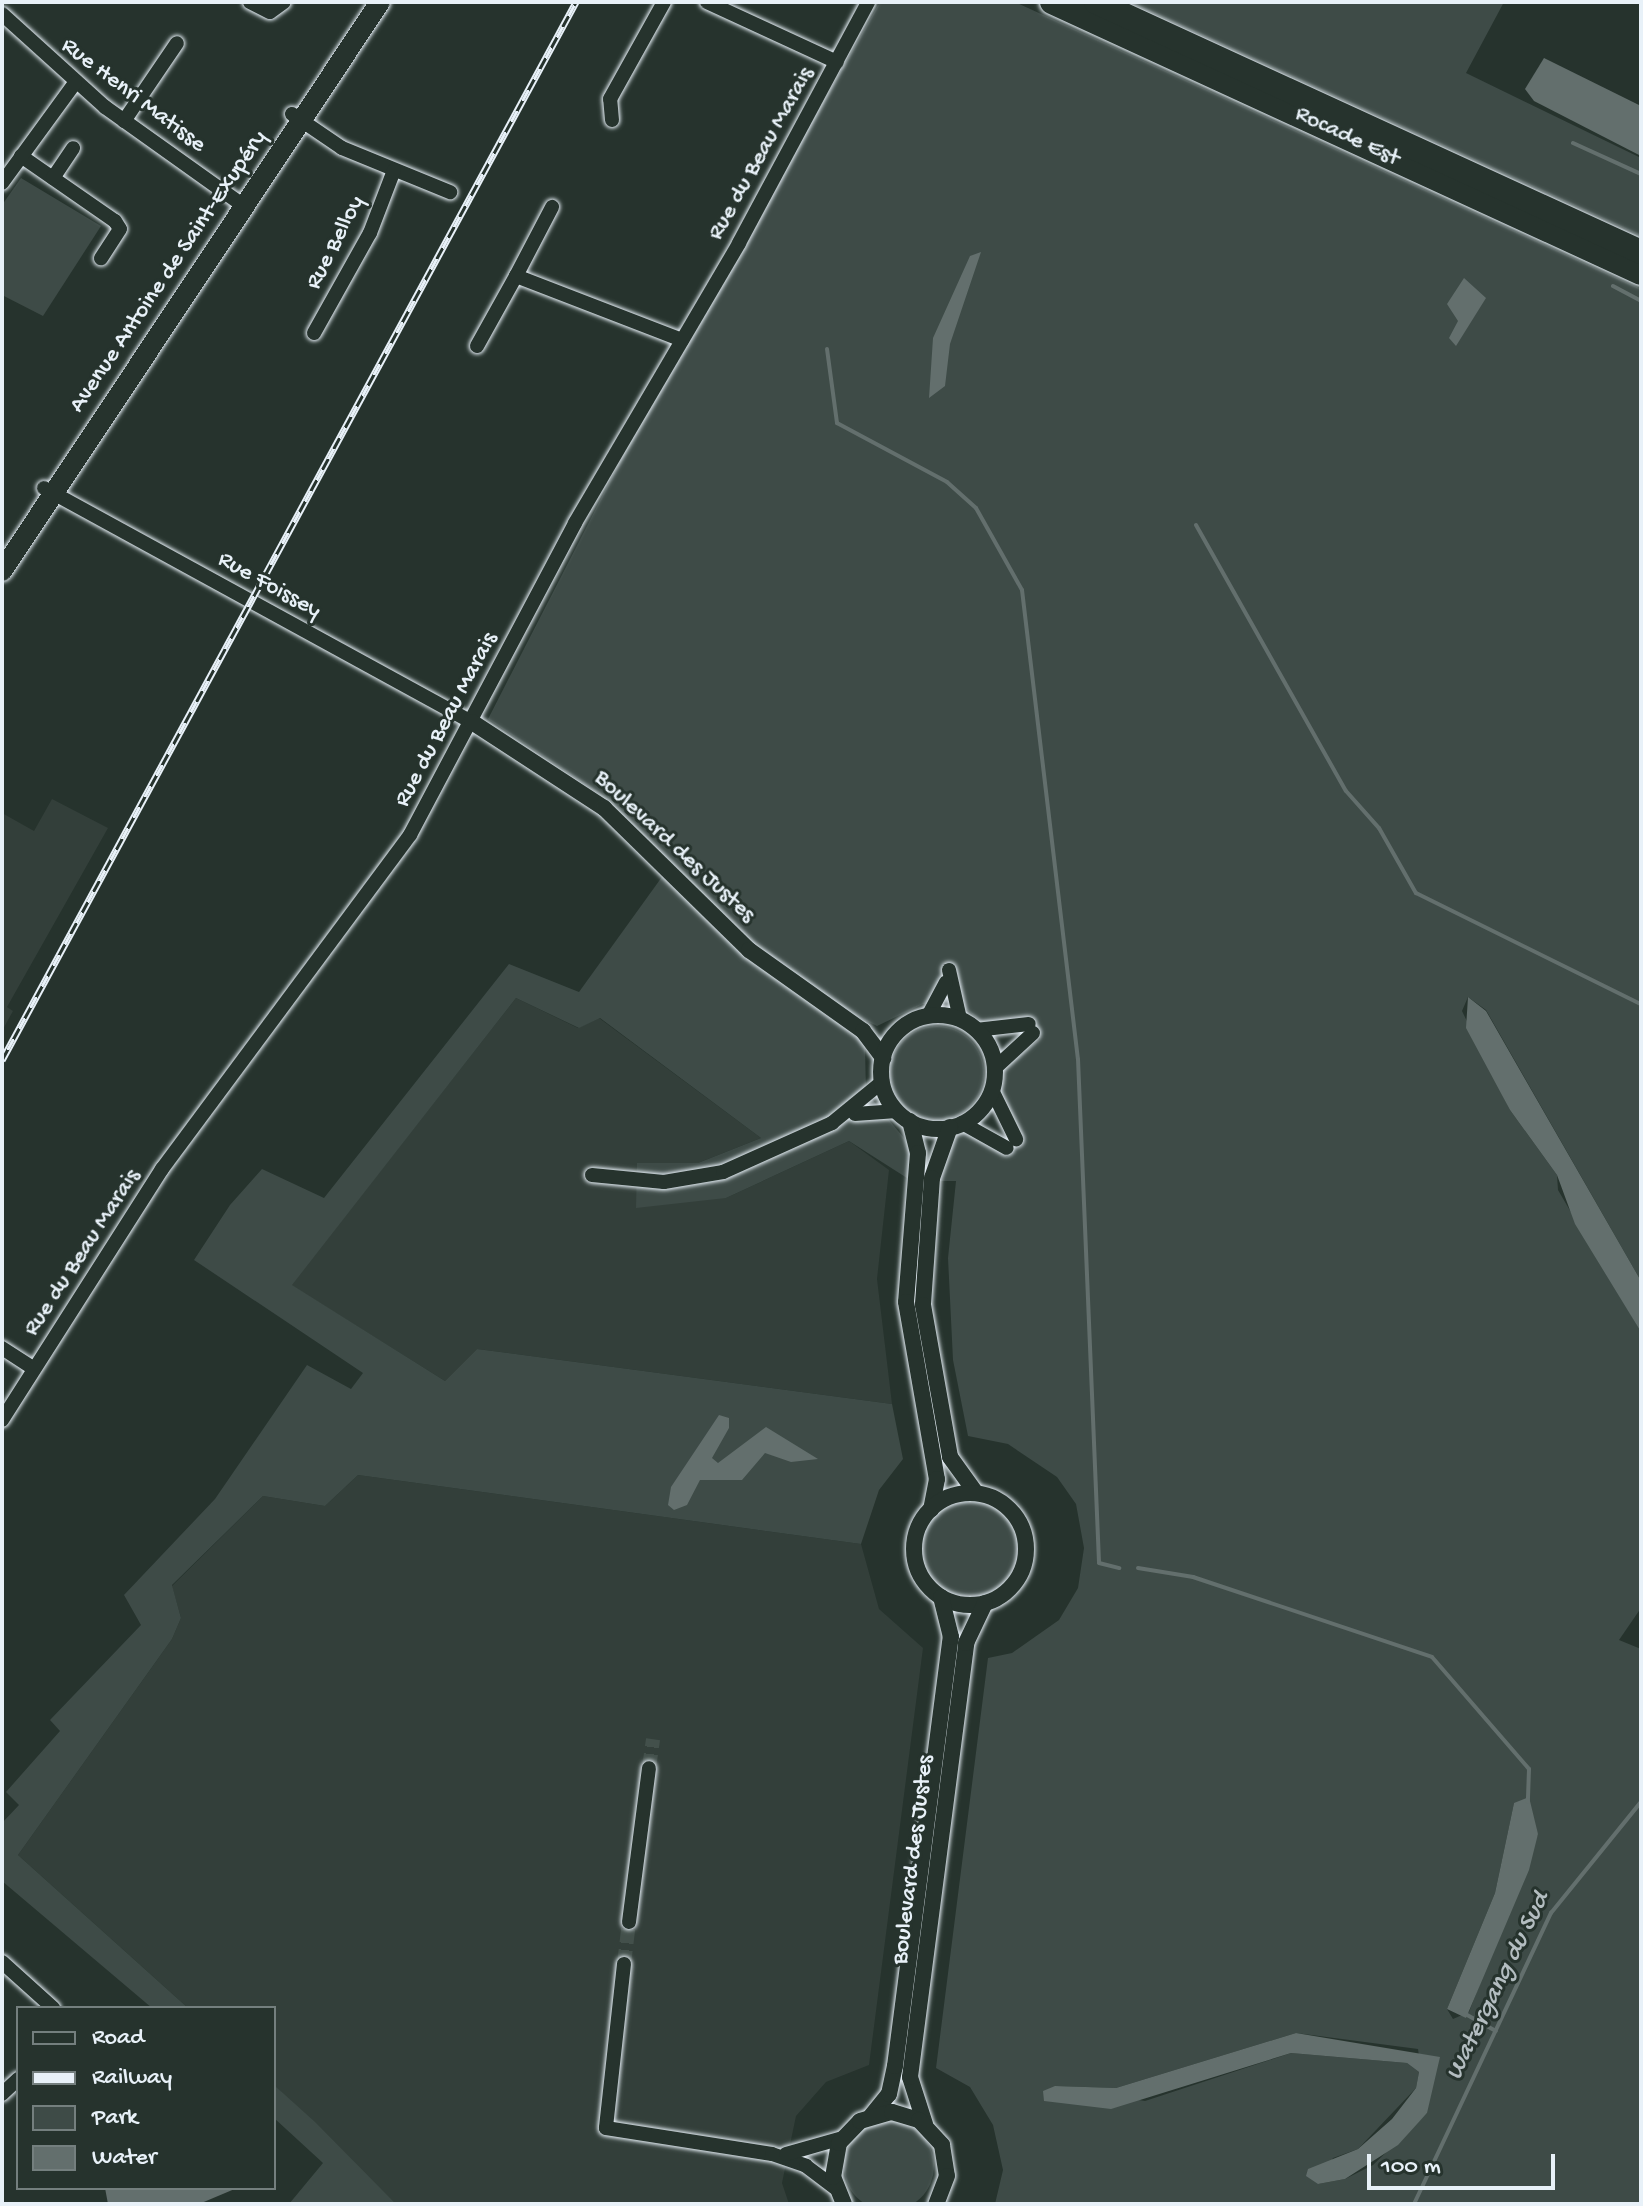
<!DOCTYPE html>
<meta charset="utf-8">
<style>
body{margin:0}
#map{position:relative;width:1643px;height:2206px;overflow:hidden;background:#26332d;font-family:"Gochi Hand",sans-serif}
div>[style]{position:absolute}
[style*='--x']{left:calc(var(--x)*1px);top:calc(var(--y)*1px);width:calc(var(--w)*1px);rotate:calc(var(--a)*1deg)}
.built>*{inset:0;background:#333f3a}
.green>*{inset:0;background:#3e4b47}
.round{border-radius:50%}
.water>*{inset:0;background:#636f6d}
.stream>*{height:4px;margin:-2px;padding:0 2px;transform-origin:2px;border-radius:2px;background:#636f6d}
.minor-tunnel>*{height:14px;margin-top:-7px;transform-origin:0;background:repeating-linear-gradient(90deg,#43504b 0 14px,transparent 0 21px)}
.roads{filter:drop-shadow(0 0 2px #e8f1f8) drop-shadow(0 0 2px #e8f1f8)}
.minor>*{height:14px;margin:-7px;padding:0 7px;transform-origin:7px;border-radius:7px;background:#26332d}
.tertiary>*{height:16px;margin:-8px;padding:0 8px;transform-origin:8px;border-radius:8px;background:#26332d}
.tertiary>.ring{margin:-8px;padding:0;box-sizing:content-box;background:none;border:16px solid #26332d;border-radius:50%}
.secondary>*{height:20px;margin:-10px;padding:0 10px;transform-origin:10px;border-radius:10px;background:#26332d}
.motorway>*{height:24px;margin:-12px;padding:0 12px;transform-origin:12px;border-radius:12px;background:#26332d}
.rail>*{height:7px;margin-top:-3.5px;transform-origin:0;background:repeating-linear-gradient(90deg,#26332d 0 12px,#e8f1f8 0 24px);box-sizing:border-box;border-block:2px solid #e8f1f8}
span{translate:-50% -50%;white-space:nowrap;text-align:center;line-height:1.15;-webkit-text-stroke:6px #26332d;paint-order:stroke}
.street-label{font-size:24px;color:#e8f1f8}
.water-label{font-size:26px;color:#b3bdc0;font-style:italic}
.frame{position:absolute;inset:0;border:4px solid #e8f1f8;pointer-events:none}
.legend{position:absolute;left:16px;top:2006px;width:260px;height:184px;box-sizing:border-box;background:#26332d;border:2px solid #747f7e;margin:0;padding:10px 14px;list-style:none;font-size:24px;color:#e8f1f8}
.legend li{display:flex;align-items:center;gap:16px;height:40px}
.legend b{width:40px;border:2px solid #747f7e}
.scale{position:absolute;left:1367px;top:2154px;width:188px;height:36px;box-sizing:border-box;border:4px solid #e8f1f8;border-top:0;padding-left:10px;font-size:24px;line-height:28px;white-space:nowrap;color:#e8f1f8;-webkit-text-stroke:6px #26332d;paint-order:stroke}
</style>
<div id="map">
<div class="built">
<div style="clip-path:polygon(52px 799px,108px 828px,7px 1007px,13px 1011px,2px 1031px,2px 813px,34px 831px)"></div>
<div style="clip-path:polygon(516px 998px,578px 1028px,599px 1018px,761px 1138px,698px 1163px,638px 1163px,726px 1198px,849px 1141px,889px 1170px,877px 1279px,892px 1404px,477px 1349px,445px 1381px,291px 1285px)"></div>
<div style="clip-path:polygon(358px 1475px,861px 1544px,879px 1609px,923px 1648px,869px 2065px,826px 2082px,796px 2116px,782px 2183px,789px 2204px,396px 2204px,274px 2085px,274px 2008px,188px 2008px,18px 1855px,172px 1639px,181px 1618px,172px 1586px,263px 1496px,325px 1506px)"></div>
</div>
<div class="green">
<div style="clip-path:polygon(evenodd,880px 2px,1015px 2px,1641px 289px,1641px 1281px,1486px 1010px,1468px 997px,1462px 1011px,1510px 1110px,1557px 1175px,1558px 1190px,1641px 1332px,1641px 1608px,1619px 1640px,1641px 1649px,1641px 2204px,995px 2204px,1003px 2170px,993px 2125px,970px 2087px,936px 2068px,988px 1658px,1012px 1653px,1059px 1620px,1078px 1588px,1084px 1548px,1076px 1504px,1057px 1477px,1008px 1444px,968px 1436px,953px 1360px,948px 1258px,956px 1181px,937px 1181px,952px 1138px,962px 1133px,974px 1132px,1007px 1157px,1024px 1138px,1000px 1098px,1003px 1070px,1040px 1039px,1030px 1017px,985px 1024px,957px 1002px,923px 1004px,877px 1026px,848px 1012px,865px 1046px,866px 1092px,913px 1149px,907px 1178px,849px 1141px,726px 1198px,636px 1208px,637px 1163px,698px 1163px,761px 1138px,600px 1018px,579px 1028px,516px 998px,292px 1285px,445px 1381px,477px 1349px,892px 1404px,903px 1459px,879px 1490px,861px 1544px,358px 1475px,325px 1506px,263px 1496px,172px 1585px,181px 1618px,172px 1639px,18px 1855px,188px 2008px,152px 2008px,2px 1881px,2px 1823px,19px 1805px,6px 1792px,60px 1731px,50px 1720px,141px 1625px,124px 1595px,215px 1499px,307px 1365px,351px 1389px,363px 1373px,194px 1260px,230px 1205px,262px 1169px,324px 1198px,509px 964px,579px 992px,672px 863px,598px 793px,488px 719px,627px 448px,880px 2px,1514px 1803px,1538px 1834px,1469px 2012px,1453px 2019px,1447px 2009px,1495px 1893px,1514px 1803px,880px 2px,1296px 2033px,1418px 2049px,1427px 2113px,1373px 2165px,1345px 2179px,1318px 2184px,1333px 2158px,1358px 2149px,1416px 2088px,1419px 2072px,1407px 2063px,1291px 2053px,1145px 2101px,1055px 2086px,1116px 2088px,1296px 2033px)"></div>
<div style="clip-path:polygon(1129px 2px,1504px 2px,1466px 73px,1641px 158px,1641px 236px)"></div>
<div style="clip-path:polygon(21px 178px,101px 226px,43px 316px,2px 295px,2px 205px)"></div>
<div class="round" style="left:890px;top:1026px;width:94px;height:94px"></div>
<div class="round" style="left:922px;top:1501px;width:96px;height:96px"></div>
<div style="clip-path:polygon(274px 2085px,315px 2122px,396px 2204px,289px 2204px,323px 2163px,274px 2118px)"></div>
<div class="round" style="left:844px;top:2121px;width:90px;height:90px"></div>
</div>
<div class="water">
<div style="clip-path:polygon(1544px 58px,1641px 106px,1641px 156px,1534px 101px,1525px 89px)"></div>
<div style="clip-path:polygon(981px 252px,950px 344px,945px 386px,929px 398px,933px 338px,970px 256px)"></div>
<div style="clip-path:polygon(1464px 278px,1486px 298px,1456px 346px,1449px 338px,1458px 321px,1447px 304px)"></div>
<div style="clip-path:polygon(1468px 997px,1486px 1011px,1641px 1281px,1641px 1332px,1575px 1224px,1557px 1175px,1510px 1110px,1466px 1028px)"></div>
<div style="clip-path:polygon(719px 1415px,729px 1418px,729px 1428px,712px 1458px,718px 1463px,766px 1427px,818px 1459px,791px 1462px,765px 1453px,742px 1480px,700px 1480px,687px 1505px,674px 1510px,668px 1505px,671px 1487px)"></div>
<div style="clip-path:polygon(1529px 1797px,1538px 1834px,1529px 1870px,1466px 2018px,1447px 2009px,1495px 1893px,1514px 1803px)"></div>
<div style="clip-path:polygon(1296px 2033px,1440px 2057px,1427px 2113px,1398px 2145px,1345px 2179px,1318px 2184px,1306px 2176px,1308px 2169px,1358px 2149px,1392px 2119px,1416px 2088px,1419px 2072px,1407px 2063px,1291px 2053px,1111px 2109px,1044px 2101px,1043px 2091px,1055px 2086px,1116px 2088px)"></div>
<div style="clip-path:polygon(105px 2188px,237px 2188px,199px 2204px,108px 2204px)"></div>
</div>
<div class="stream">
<div style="--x:1573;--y:143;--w:75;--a:24.5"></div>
<div style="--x:1613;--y:286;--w:32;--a:28"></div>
<div style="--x:827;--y:349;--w:75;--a:82.3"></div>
<div style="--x:837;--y:423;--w:125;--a:28.2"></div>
<div style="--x:947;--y:482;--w:39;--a:42"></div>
<div style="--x:976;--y:508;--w:94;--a:60.7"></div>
<div style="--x:1022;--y:590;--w:472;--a:83.2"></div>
<div style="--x:1078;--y:1059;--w:504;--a:87.61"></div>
<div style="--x:1099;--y:1563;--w:21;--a:14"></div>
<div style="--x:1196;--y:525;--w:305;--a:60.6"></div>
<div style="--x:1346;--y:791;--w:50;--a:48.3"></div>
<div style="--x:1379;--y:828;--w:75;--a:60.4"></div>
<div style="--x:1416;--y:893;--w:251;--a:26.3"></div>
<div style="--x:1138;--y:1568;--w:56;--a:9.3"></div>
<div style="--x:1193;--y:1577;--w:252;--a:18.5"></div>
<div style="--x:1432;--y:1657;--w:148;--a:49.1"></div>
<div style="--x:1529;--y:1769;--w:33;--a:92"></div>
<div style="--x:1460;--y:2011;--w:41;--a:29.1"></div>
<div style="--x:1414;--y:2204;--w:322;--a:-64.8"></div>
<div style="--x:1551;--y:1913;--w:143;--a:-51"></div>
</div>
<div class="minor-tunnel">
<div style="--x:649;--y:1768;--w:29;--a:-82"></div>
<div style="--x:624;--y:1964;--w:42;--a:-83.2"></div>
</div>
<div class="roads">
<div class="minor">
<div style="--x:250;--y:2;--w:22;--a:27"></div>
<div style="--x:270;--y:12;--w:17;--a:-36"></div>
<div style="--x:707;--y:2;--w:143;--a:24.8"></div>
<div style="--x:2;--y:14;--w:139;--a:42.1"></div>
<div style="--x:105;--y:107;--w:171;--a:35.5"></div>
<div style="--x:292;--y:114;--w:60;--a:34.2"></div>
<div style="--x:342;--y:148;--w:117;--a:22.2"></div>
<div style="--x:612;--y:120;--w:21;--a:-95"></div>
<div style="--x:610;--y:99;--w:111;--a:-60.9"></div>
<div style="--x:124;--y:121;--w:94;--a:-55.8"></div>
<div style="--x:21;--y:156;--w:114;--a:34.7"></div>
<div style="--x:115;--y:221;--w:9;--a:58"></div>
<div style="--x:120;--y:229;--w:35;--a:123"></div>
<div style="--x:53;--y:178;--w:36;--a:-56"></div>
<div style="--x:2;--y:183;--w:124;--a:-53.9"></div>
<div style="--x:516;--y:276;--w:78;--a:-62.4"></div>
<div style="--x:314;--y:333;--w:115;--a:-60.8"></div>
<div style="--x:370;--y:233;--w:67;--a:-69.1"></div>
<div style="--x:477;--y:346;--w:80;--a:-60.9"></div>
<div style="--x:516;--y:276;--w:178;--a:21.1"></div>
<div style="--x:44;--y:488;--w:488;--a:28.7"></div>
<div style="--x:949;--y:970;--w:50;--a:77.3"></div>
<div style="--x:928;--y:1016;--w:38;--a:-62"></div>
<div style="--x:976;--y:1030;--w:53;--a:-6.5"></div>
<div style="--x:994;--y:1069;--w:53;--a:-42.7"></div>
<div style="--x:992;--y:1090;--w:55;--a:63.9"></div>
<div style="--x:855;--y:1114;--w:42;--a:-4.1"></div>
<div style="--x:962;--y:1123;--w:51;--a:29.1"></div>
<div style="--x:592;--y:1175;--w:72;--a:5.6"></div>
<div style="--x:664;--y:1182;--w:60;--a:-9.6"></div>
<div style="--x:723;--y:1172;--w:120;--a:-24.2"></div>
<div style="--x:832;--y:1123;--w:65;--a:-39.4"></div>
<div style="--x:2;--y:1348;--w:38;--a:33"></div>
<div style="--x:2;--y:1420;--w:298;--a:-57.5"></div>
<div style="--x:162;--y:1169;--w:416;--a:-53.4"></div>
<div style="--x:410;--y:835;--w:353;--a:-62.1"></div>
<div style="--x:575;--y:523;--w:324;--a:-59.6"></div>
<div style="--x:739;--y:243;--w:273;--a:-61.8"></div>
<div style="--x:629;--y:1922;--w:155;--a:-82.6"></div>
<div style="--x:2;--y:1962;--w:69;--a:42"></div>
<div style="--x:624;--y:1964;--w:165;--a:96.3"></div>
<div style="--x:606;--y:2128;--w:168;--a:8.9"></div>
<div style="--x:772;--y:2154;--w:36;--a:19"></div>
<div style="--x:806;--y:2166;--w:36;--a:37"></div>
<div style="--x:2;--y:2094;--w:22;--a:-43"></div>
<div style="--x:786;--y:2154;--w:58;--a:-15.9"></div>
</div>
<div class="tertiary">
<div style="--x:472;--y:722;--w:158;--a:33.1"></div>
<div style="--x:604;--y:808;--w:203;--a:44.4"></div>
<div style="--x:749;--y:950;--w:140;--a:35.4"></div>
<div style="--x:863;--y:1031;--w:34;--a:53"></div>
<div class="ring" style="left:881px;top:1015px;width:98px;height:98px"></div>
<div style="--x:910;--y:1121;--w:33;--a:76"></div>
<div style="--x:918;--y:1153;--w:149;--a:94.6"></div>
<div style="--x:906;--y:1302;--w:180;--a:80.1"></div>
<div style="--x:937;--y:1479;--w:31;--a:101"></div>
<div style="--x:950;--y:1127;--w:54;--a:109.4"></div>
<div style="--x:932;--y:1178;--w:127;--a:94.1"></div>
<div style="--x:923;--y:1305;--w:154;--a:79.9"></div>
<div style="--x:950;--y:1457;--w:44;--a:54.2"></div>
<div class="ring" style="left:914px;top:1493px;width:96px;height:96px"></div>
<div style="--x:871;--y:2116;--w:28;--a:-51"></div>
<div style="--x:889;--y:2094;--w:29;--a:-78"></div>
<div style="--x:895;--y:2066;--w:433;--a:-82.6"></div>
<div style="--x:951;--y:1637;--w:41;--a:-104"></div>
<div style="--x:925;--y:2124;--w:49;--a:-107.7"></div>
<div style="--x:910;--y:2077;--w:438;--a:-82.6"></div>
<div style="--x:966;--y:1643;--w:44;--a:-64.6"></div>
<div style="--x:844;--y:2204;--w:29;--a:-112"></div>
<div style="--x:833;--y:2177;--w:35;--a:-80"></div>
<div style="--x:839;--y:2143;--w:30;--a:-46"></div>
<div style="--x:860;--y:2121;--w:33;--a:-16"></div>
<div style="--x:892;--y:2112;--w:28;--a:17"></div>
<div style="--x:919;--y:2120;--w:34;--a:47"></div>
<div style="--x:942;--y:2145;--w:31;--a:81"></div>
<div style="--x:947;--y:2176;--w:30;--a:111"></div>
</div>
<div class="secondary">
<div style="--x:2;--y:571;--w:683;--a:-56.4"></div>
</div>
<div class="motorway">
<div style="--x:1052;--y:2;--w:648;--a:24.71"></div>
<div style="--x:1096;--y:2;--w:600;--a:24.64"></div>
</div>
</div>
<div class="rail">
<div style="--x:2;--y:1060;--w:1204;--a:-61.52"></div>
</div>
<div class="street-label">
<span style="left:133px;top:96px;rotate:37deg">Rue Henri Matisse</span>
<span style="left:1347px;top:137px;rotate:25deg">Rocade Est</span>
<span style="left:762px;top:154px;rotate:-61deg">Rue du Beau Marais</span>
<span style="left:336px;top:243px;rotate:-63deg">Rue Belloy</span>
<span style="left:169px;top:272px;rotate:-56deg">Avenue Antoine de Saint-Exupéry</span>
<span style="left:269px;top:586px;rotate:29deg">Rue Foissey</span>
<span style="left:447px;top:720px;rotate:-62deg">Rue du Beau Marais</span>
<span style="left:674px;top:847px;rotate:43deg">Boulevard des Justes</span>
<span style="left:83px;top:1253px;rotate:-57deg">Rue du Beau Marais</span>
<span style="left:914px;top:1860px;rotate:-83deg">Boulevard des Justes</span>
</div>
<div class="water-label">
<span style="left:1499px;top:1987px;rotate:-64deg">Watergang du Sud</span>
</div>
<div class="frame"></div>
<ul class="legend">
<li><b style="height:10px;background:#26332d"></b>Road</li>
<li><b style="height:10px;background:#e8f1f8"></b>Railway</li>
<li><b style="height:22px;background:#3e4b47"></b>Park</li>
<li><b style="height:22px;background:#636f6d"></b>Water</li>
</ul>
<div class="scale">100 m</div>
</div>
